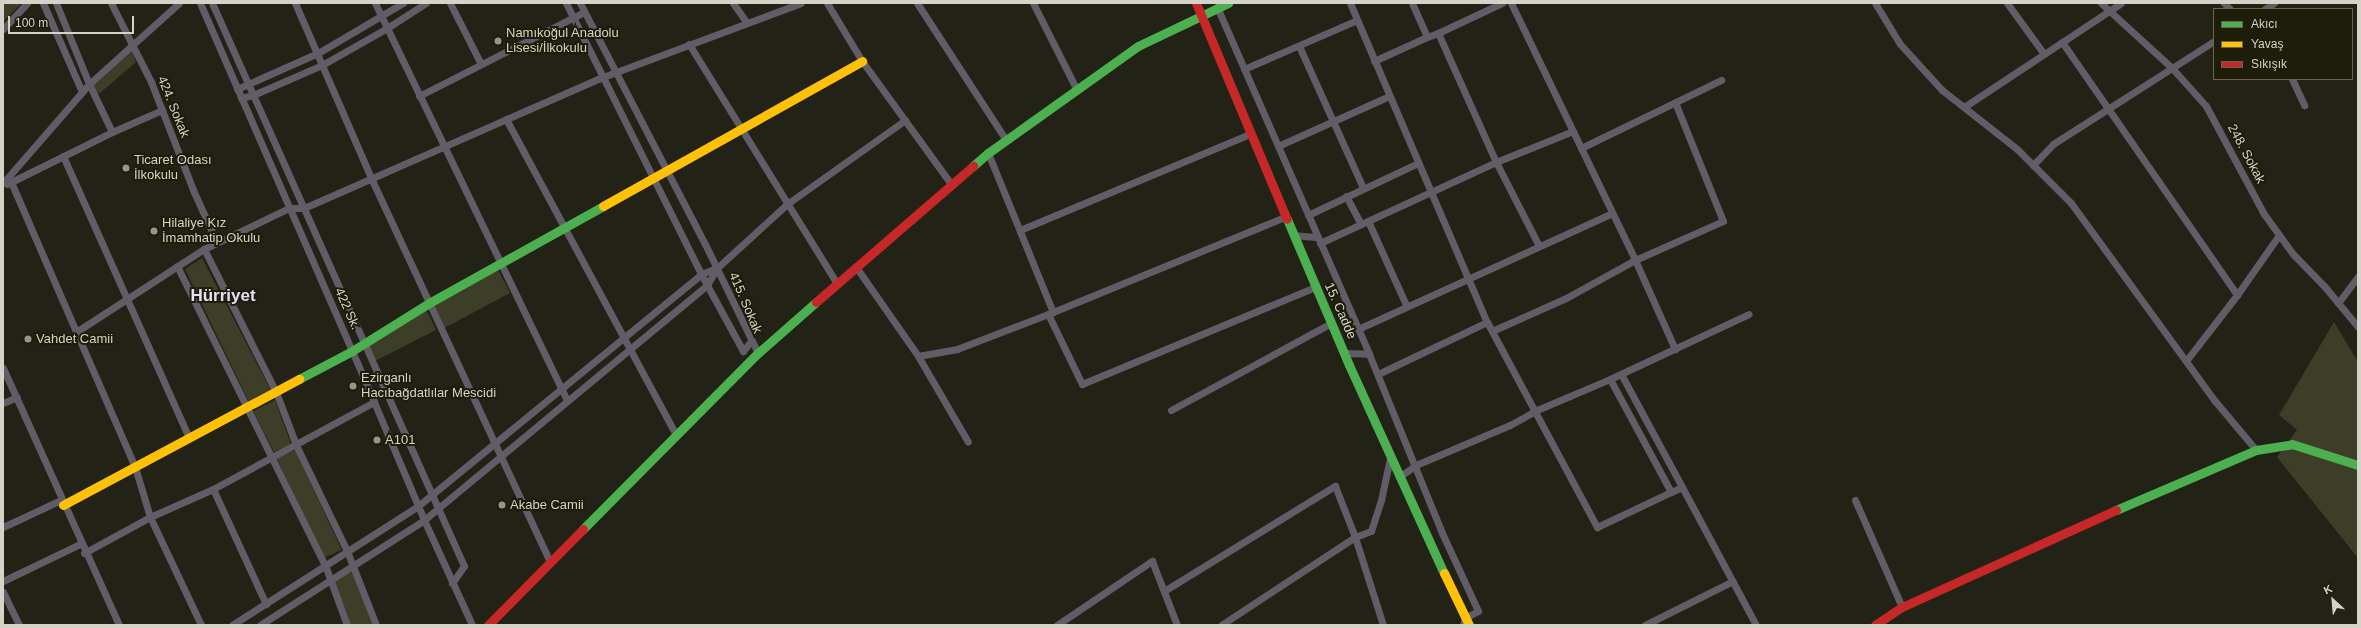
<!DOCTYPE html>
<meta charset="utf-8">
<style>
body{margin:0}
#map{position:relative;width:2361px;height:628px;overflow:hidden;background:#222217;font-family:Helvetica,sans-serif}
div>[style]{position:absolute}
[style*='--x']{left:calc(var(--x)*1px);top:calc(var(--y)*1px);width:calc(var(--w)*1px);rotate:calc(var(--a)*1deg)}
.green>*{inset:0;background:#3d3e27;transform-origin:0 0}
.street>*{height:7px;margin:-3.5px;padding:0 3.5px;transform-origin:3.5px;border-radius:3.5px;background:#615d66}
.fast>*{height:9px;margin:-4.5px;padding:0 4.5px;transform-origin:4.5px;border-radius:4.5px;background:#4caf50}
.slow>*{height:9px;margin:-4.5px;padding:0 4.5px;transform-origin:4.5px;border-radius:4.5px;background:#ffc107}
.jam>*{height:9px;margin:-4.5px;padding:0 4.5px;transform-origin:4.5px;border-radius:4.5px;background:#c62828}
.dots>*{width:11px;height:11px;translate:-50% -50%;box-sizing:border-box;border:2px solid #1d1d09;border-radius:50%}
span{translate:-50% -50%;white-space:nowrap;text-align:center;line-height:1.15;-webkit-text-stroke:4px #1d1d09;paint-order:stroke}
.poi-label{font-size:13px;color:#d3d4c7}
.left{translate:0 -50%;text-align:left}
.street-label{font-size:13px;color:#d3d4c7}
.district-label{font-size:17px;color:#e6ddf9;font-weight:700}
.frame{position:absolute;inset:0;border:4px solid #d3d4c7;pointer-events:none}
.legend{position:absolute;left:2213px;top:8px;width:140px;height:72px;box-sizing:border-box;background:#1d1d09;border:1px solid #665;margin:0;padding:5px 7px;list-style:none;font-size:12px;color:#d3d4c7}
.legend li{display:flex;align-items:center;gap:8px;height:20px}
.legend b{width:20px;border:1px solid #665}
.north{position:absolute;left:2313px;top:580px;width:40px;height:40px;-webkit-text-stroke:3px #1d1d09;paint-order:stroke;rotate:334deg;font-size:11px;font-weight:700;line-height:16px;text-align:center;color:#d3d4c7}
.north::after{content:'';display:block;margin:auto;width:14px;height:18px;background:#d3d4c7;clip-path:polygon(50% 0,100% 100%,50% 72%,0 100%)}
.scale{position:absolute;left:8px;top:16px;width:126px;height:18px;box-sizing:border-box;border:2px solid #d3d4c7;border-top:0;padding-left:5px;font-size:12px;line-height:14px;white-space:nowrap;color:#d3d4c7;-webkit-text-stroke:3px #1d1d09;paint-order:stroke}
</style>
<div id="map">
<div class="green">
<div style="clip-path:polygon(3px 3px,22px 3px,3px 22px)"></div>
<div style="clip-path:polygon(132px 51px,136px 62px,99px 94px,89px 84px)"></div>
<div style="clip-path:polygon(202px 258px,271px 391px,249px 402px,185px 269px)"></div>
<div style="left:498px;top:270px;width:26px;height:74px;rotate:62deg"></div>
<div style="clip-path:polygon(426px 309px,436px 330px,375px 361px,368px 344px)"></div>
<div style="clip-path:polygon(2334px 322px,2358px 362px,2358px 558px,2277px 457px,2297px 430px,2279px 415px)"></div>
<div style="clip-path:polygon(275px 400px,291px 444px,274px 452px,253px 411px)"></div>
<div style="left:295px;top:450px;width:110px;height:20px;rotate:65deg"></div>
<div style="clip-path:polygon(353px 566px,376px 625px,347px 625px,330px 580px)"></div>
</div>
<div class="street">
<div style="--x:43;--y:3;--w:97;--a:66.3"></div>
<div style="--x:56;--y:3;--w:87;--a:67.8"></div>
<div style="--x:89;--y:84;--w:53;--a:64.4"></div>
<div style="--x:111;--y:3;--w:89;--a:63.1"></div>
<div style="--x:151;--y:82;--w:116;--a:68.7"></div>
<div style="--x:193;--y:190;--w:58;--a:65.6"></div>
<div style="--x:200;--y:3;--w:435;--a:66.4"></div>
<div style="--x:374;--y:402;--w:128;--a:67"></div>
<div style="--x:424;--y:520;--w:115;--a:65.4"></div>
<div style="--x:212;--y:3;--w:617;--a:65.89"></div>
<div style="--x:464;--y:566;--w:21;--a:125"></div>
<div style="--x:295;--y:3;--w:191;--a:66.5"></div>
<div style="--x:371;--y:178;--w:424;--a:65"></div>
<div style="--x:375;--y:3;--w:442;--a:64.2"></div>
<div style="--x:450;--y:3;--w:68;--a:63.1"></div>
<div style="--x:566;--y:3;--w:303;--a:63.5"></div>
<div style="--x:701;--y:274;--w:88;--a:61.4"></div>
<div style="--x:743;--y:351;--w:13;--a:-51"></div>
<div style="--x:580;--y:3;--w:271;--a:62.6"></div>
<div style="--x:705;--y:244;--w:121;--a:64.1"></div>
<div style="--x:733;--y:3;--w:24;--a:55"></div>
<div style="--x:827;--y:3;--w:68;--a:58.9"></div>
<div style="--x:862;--y:61;--w:152;--a:54.1"></div>
<div style="--x:917;--y:3;--w:163;--a:57"></div>
<div style="--x:1033;--y:3;--w:97;--a:63.2"></div>
<div style="--x:1350;--y:3;--w:347;--a:66.8"></div>
<div style="--x:1487;--y:322;--w:233;--a:61.8"></div>
<div style="--x:1597;--y:527;--w:82;--a:-25.3"></div>
<div style="--x:1671;--y:492;--w:128;--a:-118.4"></div>
<div style="--x:1412;--y:3;--w:37;--a:66"></div>
<div style="--x:1427;--y:37;--w:12;--a:-20"></div>
<div style="--x:1438;--y:33;--w:141;--a:65.8"></div>
<div style="--x:1496;--y:162;--w:94;--a:62.9"></div>
<div style="--x:1511;--y:3;--w:285;--a:64.2"></div>
<div style="--x:1635;--y:260;--w:98;--a:65.8"></div>
<div style="--x:1875;--y:3;--w:48;--a:58.6"></div>
<div style="--x:1900;--y:44;--w:62;--a:47.6"></div>
<div style="--x:1942;--y:90;--w:95;--a:38.2"></div>
<div style="--x:2017;--y:149;--w:76;--a:45"></div>
<div style="--x:2071;--y:203;--w:245;--a:54"></div>
<div style="--x:2215;--y:401;--w:64;--a:50.1"></div>
<div style="--x:2007;--y:3;--w:63;--a:54"></div>
<div style="--x:2101;--y:3;--w:96;--a:42.5"></div>
<div style="--x:2172;--y:68;--w:51;--a:48.2"></div>
<div style="--x:2206;--y:106;--w:123;--a:61.8"></div>
<div style="--x:2264;--y:214;--w:49;--a:54.1"></div>
<div style="--x:2293;--y:254;--w:46;--a:45.9"></div>
<div style="--x:2325;--y:287;--w:52;--a:50.5"></div>
<div style="--x:2224;--y:3;--w:8;--a:45"></div>
<div style="--x:1217;--y:7;--w:379;--a:66.3"></div>
<div style="--x:1369;--y:354;--w:193;--a:67.8"></div>
<div style="--x:1442;--y:533;--w:86;--a:65.2"></div>
<div style="--x:1478;--y:611;--w:15;--a:152"></div>
<div style="--x:1465;--y:618;--w:7;--a:106"></div>
<div style="--x:2265;--y:9;--w:11;--a:-34"></div>
<div style="--x:3;--y:29;--w:35;--a:-47"></div>
<div style="--x:1438;--y:33;--w:71;--a:-25.1"></div>
<div style="--x:2062;--y:42;--w:308;--a:55.3"></div>
<div style="--x:2237;--y:295;--w:83;--a:127.7"></div>
<div style="--x:689;--y:44;--w:282;--a:58.3"></div>
<div style="--x:1299;--y:46;--w:156;--a:65.7"></div>
<div style="--x:1374;--y:61;--w:58;--a:-24.4"></div>
<div style="--x:1244;--y:69;--w:123;--a:-23.4"></div>
<div style="--x:2292;--y:79;--w:29;--a:65"></div>
<div style="--x:237;--y:89;--w:89;--a:-24"></div>
<div style="--x:318;--y:53;--w:99;--a:-30.5"></div>
<div style="--x:419;--y:96;--w:185;--a:-27"></div>
<div style="--x:241;--y:98;--w:12;--a:-14"></div>
<div style="--x:253;--y:95;--w:75;--a:-23.5"></div>
<div style="--x:322;--y:65;--w:75;--a:-29.6"></div>
<div style="--x:387;--y:28;--w:46;--a:-32.7"></div>
<div style="--x:1964;--y:107;--w:188;--a:-33.5"></div>
<div style="--x:506;--y:119;--w:359;--a:61.7"></div>
<div style="--x:1278;--y:146;--w:122;--a:-24.2"></div>
<div style="--x:1581;--y:148;--w:156;--a:-25.9"></div>
<div style="--x:988;--y:153;--w:172;--a:67.8"></div>
<div style="--x:1053;--y:312;--w:5;--a:158"></div>
<div style="--x:1048;--y:314;--w:78;--a:64.1"></div>
<div style="--x:1082;--y:384;--w:252;--a:-22.6"></div>
<div style="--x:63;--y:156;--w:309;--a:65.9"></div>
<div style="--x:2033;--y:165;--w:29;--a:-46"></div>
<div style="--x:2053;--y:144;--w:191;--a:-32.6"></div>
<div style="--x:11;--y:182;--w:311;--a:66.5"></div>
<div style="--x:135;--y:467;--w:52;--a:73.3"></div>
<div style="--x:150;--y:517;--w:119;--a:64.7"></div>
<div style="--x:3;--y:183;--w:131;--a:-49"></div>
<div style="--x:89;--y:84;--w:121;--a:-42"></div>
<div style="--x:7;--y:184;--w:117;--a:-26.3"></div>
<div style="--x:112;--y:132;--w:55;--a:-23.7"></div>
<div style="--x:1346;--y:196;--w:32;--a:62"></div>
<div style="--x:1308;--y:215;--w:122;--a:-25.3"></div>
<div style="--x:1368;--y:221;--w:94;--a:65.6"></div>
<div style="--x:1020;--y:230;--w:249;--a:-22.7"></div>
<div style="--x:1293;--y:235;--w:25;--a:5"></div>
<div style="--x:1320;--y:243;--w:194;--a:-24.7"></div>
<div style="--x:1496;--y:162;--w:83;--a:-21.9"></div>
<div style="--x:204;--y:249;--w:160;--a:63.3"></div>
<div style="--x:276;--y:392;--w:57;--a:69.3"></div>
<div style="--x:296;--y:445;--w:118;--a:64.3"></div>
<div style="--x:347;--y:551;--w:79;--a:68.6"></div>
<div style="--x:177;--y:266;--w:334;--a:63.7"></div>
<div style="--x:325;--y:565;--w:64;--a:69.9"></div>
<div style="--x:856;--y:267;--w:108;--a:55.1"></div>
<div style="--x:918;--y:356;--w:99;--a:59.8"></div>
<div style="--x:2237;--y:295;--w:73;--a:-55"></div>
<div style="--x:2338;--y:303;--w:34;--a:-53"></div>
<div style="--x:1053;--y:312;--w:251;--a:-22.3"></div>
<div style="--x:1358;--y:329;--w:279;--a:-24.5"></div>
<div style="--x:1492;--y:331;--w:81;--a:-24"></div>
<div style="--x:1566;--y:298;--w:79;--a:-28.8"></div>
<div style="--x:1635;--y:260;--w:96;--a:-23.9"></div>
<div style="--x:1723;--y:221;--w:128;--a:-112"></div>
<div style="--x:76;--y:332;--w:153;--a:-33"></div>
<div style="--x:204;--y:249;--w:94;--a:-25.8"></div>
<div style="--x:289;--y:208;--w:15;--a:0"></div>
<div style="--x:304;--y:208;--w:326;--a:-23.7"></div>
<div style="--x:603;--y:77;--w:211;--a:-20.5"></div>
<div style="--x:1344;--y:353;--w:25;--a:2"></div>
<div style="--x:918;--y:356;--w:40;--a:-10"></div>
<div style="--x:957;--y:349;--w:97;--a:-21"></div>
<div style="--x:3;--y:368;--w:282;--a:65.7"></div>
<div style="--x:1378;--y:374;--w:121;--a:-25.5"></div>
<div style="--x:1621;--y:374;--w:128;--a:61.6"></div>
<div style="--x:3;--y:403;--w:15;--a:-23"></div>
<div style="--x:1171;--y:410;--w:182;--a:-28.5"></div>
<div style="--x:1399;--y:477;--w:21;--a:-35"></div>
<div style="--x:1416;--y:465;--w:102;--a:-23.1"></div>
<div style="--x:1510;--y:425;--w:31;--a:-29"></div>
<div style="--x:1537;--y:410;--w:79;--a:-23"></div>
<div style="--x:1610;--y:379;--w:153;--a:-25.1"></div>
<div style="--x:213;--y:489;--w:127;--a:65.3"></div>
<div style="--x:1671;--y:492;--w:12;--a:-24"></div>
<div style="--x:1682;--y:487;--w:157;--a:61.8"></div>
<div style="--x:1855;--y:500;--w:117;--a:66.3"></div>
<div style="--x:3;--y:527;--w:64;--a:-25"></div>
<div style="--x:84;--y:553;--w:75;--a:-28.6"></div>
<div style="--x:150;--y:517;--w:69;--a:-24"></div>
<div style="--x:213;--y:489;--w:183;--a:-28.4"></div>
<div style="--x:3;--y:581;--w:85;--a:-25.7"></div>
<div style="--x:1164;--y:591;--w:201;--a:-31.6"></div>
<div style="--x:1335;--y:486;--w:55;--a:68.6"></div>
<div style="--x:1355;--y:537;--w:160;--a:146.7"></div>
<div style="--x:3;--y:592;--w:37;--a:64"></div>
<div style="--x:232;--y:625;--w:221;--a:-32.6"></div>
<div style="--x:418;--y:506;--w:366;--a:-39.3"></div>
<div style="--x:701;--y:274;--w:17;--a:-21"></div>
<div style="--x:260;--y:625;--w:195;--a:-32.6"></div>
<div style="--x:424;--y:520;--w:368;--a:-39.7"></div>
<div style="--x:707;--y:285;--w:20;--a:-60"></div>
<div style="--x:717;--y:268;--w:95;--a:-42.4"></div>
<div style="--x:787;--y:204;--w:145;--a:-35.4"></div>
<div style="--x:1057;--y:625;--w:115;--a:-34"></div>
<div style="--x:1152;--y:561;--w:69;--a:68.7"></div>
<div style="--x:1383;--y:625;--w:92;--a:-107.7"></div>
<div style="--x:1355;--y:537;--w:17;--a:-21"></div>
<div style="--x:1371;--y:531;--w:33;--a:-72"></div>
<div style="--x:1381;--y:500;--w:43;--a:-77.9"></div>
<div style="--x:1645;--y:625;--w:98;--a:-26.6"></div>
</div>
<div class="fast">
<div style="--x:973;--y:166;--w:20;--a:-41"></div>
<div style="--x:988;--y:153;--w:184;--a:-35.5"></div>
<div style="--x:1138;--y:46;--w:100;--a:-25.5"></div>
<div style="--x:1287;--y:219;--w:159;--a:67"></div>
<div style="--x:1349;--y:365;--w:229;--a:65.5"></div>
<div style="--x:299;--y:379;--w:60;--a:-27.8"></div>
<div style="--x:352;--y:351;--w:91;--a:-31.9"></div>
<div style="--x:429;--y:303;--w:199;--a:-29.1"></div>
<div style="--x:2116;--y:510;--w:152;--a:-23.2"></div>
<div style="--x:2256;--y:450;--w:36;--a:-9"></div>
<div style="--x:2292;--y:444;--w:69;--a:17.7"></div>
<div style="--x:583;--y:529;--w:248;--a:-45.2"></div>
<div style="--x:758;--y:353;--w:77;--a:-41.3"></div>
</div>
<div class="slow">
<div style="--x:603;--y:206;--w:297;--a:-29.2"></div>
<div style="--x:63;--y:505;--w:268;--a:-28.1"></div>
<div style="--x:1444;--y:573;--w:58;--a:64.3"></div>
</div>
<div class="jam">
<div style="--x:1196;--y:3;--w:234;--a:67.2"></div>
<div style="--x:816;--y:302;--w:208;--a:-40.9"></div>
<div style="--x:488;--y:625;--w:135;--a:-45.3"></div>
<div style="--x:1875;--y:625;--w:32;--a:-34"></div>
<div style="--x:1902;--y:607;--w:235;--a:-24.4"></div>
</div>
<div class="dots">
<div style="left:498px;top:41px;background:#959689"></div>
<div style="left:126px;top:168px;background:#959689"></div>
<div style="left:154px;top:231px;background:#959689"></div>
<div style="left:28px;top:339px;background:#959689"></div>
<div style="left:353px;top:386px;background:#959689"></div>
<div style="left:377px;top:440px;background:#959689"></div>
<div style="left:502px;top:505px;background:#959689"></div>
</div>
<div class="poi-label">
<span class="left" style="left:506px;top:41px">Namıkoğul Anadolu<br>Lisesi/İlkokulu</span>
<span class="left" style="left:134px;top:168px">Ticaret Odası<br>İlkokulu</span>
<span class="left" style="left:162px;top:231px">Hilaliye Kız<br>İmamhatip Okulu</span>
<span class="left" style="left:36px;top:339px">Vahdet Camii</span>
<span class="left" style="left:361px;top:386px">Ezirganlı<br>Hacıbağdatlılar Mescidi</span>
<span class="left" style="left:385px;top:440px">A101</span>
<span class="left" style="left:510px;top:505px">Akabe Camii</span>
</div>
<div class="street-label">
<span style="left:173px;top:107px;rotate:68deg">424. Sokak</span>
<span style="left:2246px;top:154px;rotate:62deg">248. Sokak</span>
<span style="left:745px;top:303px;rotate:67deg">415. Sokak</span>
<span style="left:347px;top:309px;rotate:66deg">422 Sk.</span>
<span style="left:1340px;top:311px;rotate:66deg">15. Cadde</span>
</div>
<div class="district-label">
<span style="left:223px;top:296px">Hürriyet</span>
</div>
<div class="frame"></div>
<ul class="legend">
<li><b style="height:5px;background:#4caf50"></b>Akıcı</li>
<li><b style="height:5px;background:#ffc107"></b>Yavaş</li>
<li><b style="height:5px;background:#c62828"></b>Sıkışık</li>
</ul>
<div class="north">K</div>
<div class="scale">100 m</div>
</div>
